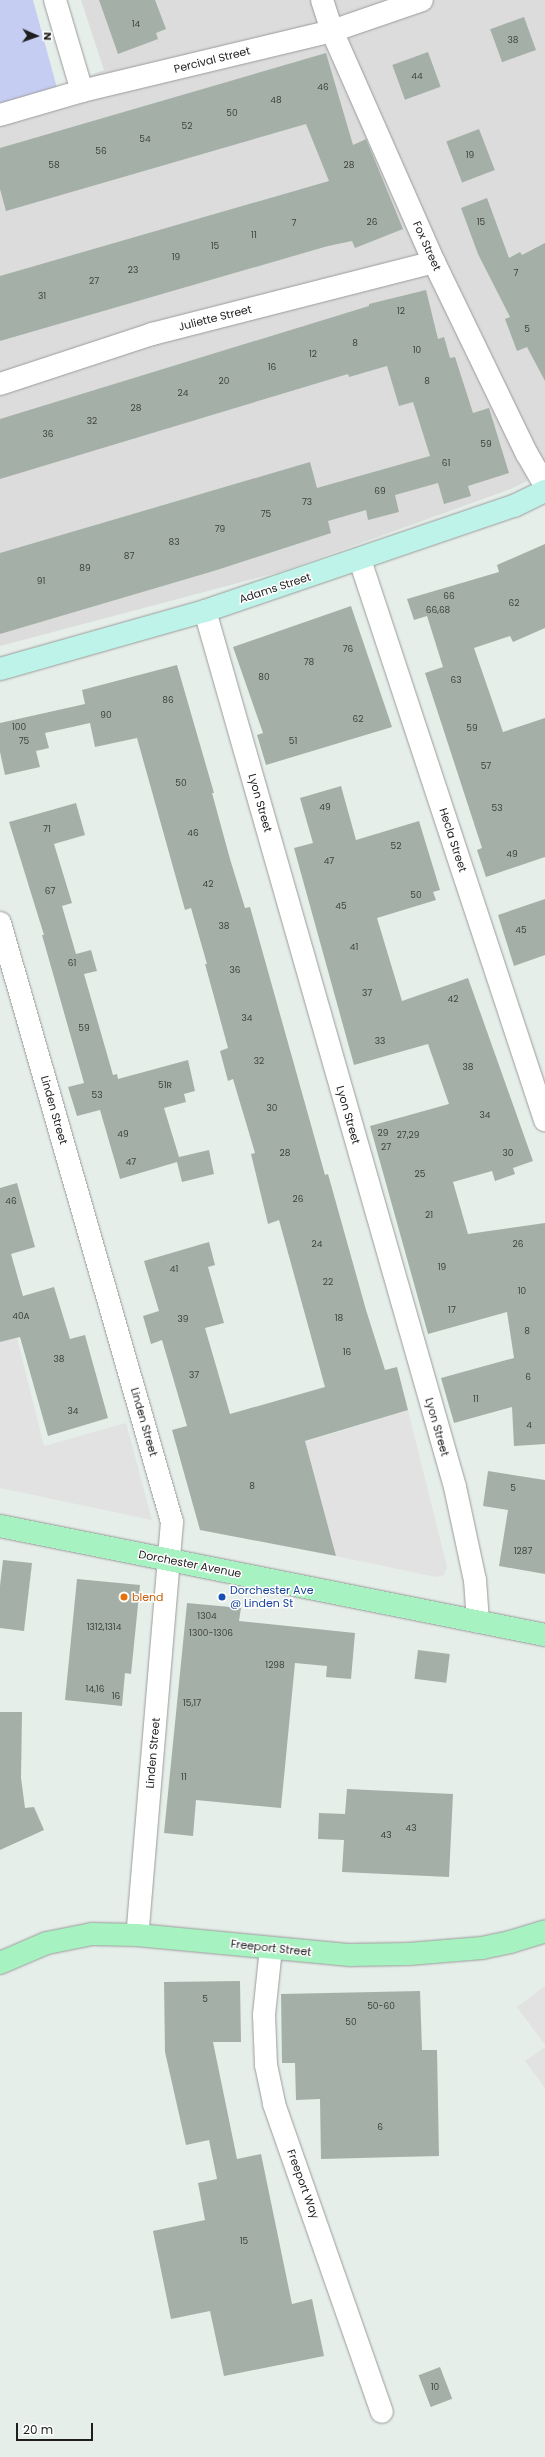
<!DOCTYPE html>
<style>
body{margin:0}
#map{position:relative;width:545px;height:2457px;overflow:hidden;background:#e5eee9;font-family:Poppins,sans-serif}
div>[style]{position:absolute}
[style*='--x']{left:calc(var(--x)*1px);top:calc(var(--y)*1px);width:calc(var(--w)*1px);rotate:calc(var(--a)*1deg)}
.residential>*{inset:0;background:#dbdcdb}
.park>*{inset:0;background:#c6cdf3}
.parking>*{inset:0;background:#e2e2e2}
.building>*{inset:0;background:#a4b0a7;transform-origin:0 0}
.roads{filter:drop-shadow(0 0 1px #9b9b9b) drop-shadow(0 0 1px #9b9b9b)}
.minor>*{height:22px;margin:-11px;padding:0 11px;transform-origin:11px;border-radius:11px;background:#fff}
.secondary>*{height:22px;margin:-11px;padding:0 11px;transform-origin:11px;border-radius:11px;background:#bef3ea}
.primary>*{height:22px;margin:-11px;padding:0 11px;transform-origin:11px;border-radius:11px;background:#a6f2c0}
.dots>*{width:11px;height:11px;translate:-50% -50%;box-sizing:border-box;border:2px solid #fff;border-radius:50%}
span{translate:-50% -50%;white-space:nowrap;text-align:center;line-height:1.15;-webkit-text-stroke:3px #fff;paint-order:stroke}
.number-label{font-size:9px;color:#404240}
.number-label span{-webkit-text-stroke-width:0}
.street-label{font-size:11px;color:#1e1e1e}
.transit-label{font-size:11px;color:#164399}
.left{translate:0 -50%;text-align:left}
.food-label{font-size:11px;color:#c56008}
.north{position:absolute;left:16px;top:16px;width:40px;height:40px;-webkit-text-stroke:3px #fff;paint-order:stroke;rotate:92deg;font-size:11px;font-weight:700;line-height:16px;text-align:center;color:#1e1e1e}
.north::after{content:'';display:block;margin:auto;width:14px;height:18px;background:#1e1e1e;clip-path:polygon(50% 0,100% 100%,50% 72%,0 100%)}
.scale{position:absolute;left:16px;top:2423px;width:77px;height:18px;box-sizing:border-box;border:2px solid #1e1e1e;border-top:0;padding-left:5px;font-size:12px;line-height:14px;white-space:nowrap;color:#1e1e1e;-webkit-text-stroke:3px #fff;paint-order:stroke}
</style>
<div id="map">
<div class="residential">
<div style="clip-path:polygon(81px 0,545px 0,545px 472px,511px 489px,283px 571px,0 646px,0 104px,57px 88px,104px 70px)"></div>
</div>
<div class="park">
<div style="clip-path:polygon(0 0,33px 0,57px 88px,0 104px)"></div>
</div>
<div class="parking">
<div style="clip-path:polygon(17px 1338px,44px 1446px,126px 1423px,152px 1520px,0 1488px,0 1342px)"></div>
<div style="clip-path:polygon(408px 1410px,447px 1567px,444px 1575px,436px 1577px,336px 1556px,305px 1442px)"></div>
<div style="clip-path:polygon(545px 1986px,545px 2045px,517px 2007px)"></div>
<div style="clip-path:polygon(545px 2047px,545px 2088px,525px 2061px)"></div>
</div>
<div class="building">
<div style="clip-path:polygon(99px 0,155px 0,166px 29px,156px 33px,158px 39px,118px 54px)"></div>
<div style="left:524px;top:17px;width:35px;height:36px;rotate:70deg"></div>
<div style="left:428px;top:52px;width:37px;height:38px;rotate:70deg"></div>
<div style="clip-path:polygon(326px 53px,353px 145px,366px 139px,403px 229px,355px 248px,352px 241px,328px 246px,0 341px,0 276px,329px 181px,306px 124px,6px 211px,0 189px,0 148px)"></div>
<div style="left:479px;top:129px;width:44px;height:35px;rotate:69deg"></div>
<div style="clip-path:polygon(487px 198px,509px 258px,520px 252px,522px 255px,545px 243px,545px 381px,527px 347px,517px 351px,505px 319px,510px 317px,478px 254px,461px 208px)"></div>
<div style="clip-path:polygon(426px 290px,438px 339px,444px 337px,450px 358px,455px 357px,473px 413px,489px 408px,509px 473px,468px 486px,471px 496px,444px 504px,438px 483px,395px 495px,399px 512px,368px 520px,366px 510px,328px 521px,331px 533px,217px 570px,0 634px,0 553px,310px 462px,317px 488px,430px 456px,413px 402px,399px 406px,387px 366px,349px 377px,348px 374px,0 479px,0 419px,369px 306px,369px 304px)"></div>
<div style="clip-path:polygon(545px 544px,545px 628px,513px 642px,510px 636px,474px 648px,503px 732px,545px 718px,545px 857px,486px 877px,477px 850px,482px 848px,425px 673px,443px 667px,427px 616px,414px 620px,407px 599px,499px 572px,497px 565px)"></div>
<div style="clip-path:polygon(351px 606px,392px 727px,266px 765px,257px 735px,263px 733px,233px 647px)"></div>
<div style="clip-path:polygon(177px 665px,214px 793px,212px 793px,230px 859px,245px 908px,250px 907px,325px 1175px,328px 1174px,366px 1310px,385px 1370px,397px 1367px,408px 1410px,305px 1441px,336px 1556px,200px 1530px,172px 1430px,187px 1426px,162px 1340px,151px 1344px,143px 1316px,159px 1311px,144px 1261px,209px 1242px,215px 1265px,208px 1267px,224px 1323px,205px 1328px,230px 1414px,325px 1387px,279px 1220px,268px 1224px,251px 1154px,255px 1153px,233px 1079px,228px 1081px,220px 1051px,228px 1048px,205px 964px,207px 964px,191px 908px,185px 910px,137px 738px,95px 747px,90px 723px,45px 733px,49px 748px,36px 751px,40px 767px,5px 775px,0 752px,0 723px,85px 704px,82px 690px)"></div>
<div style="clip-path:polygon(341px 786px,356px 840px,419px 821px,440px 890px,433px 892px,436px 900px,377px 918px,402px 1001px,468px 978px,533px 1161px,513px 1168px,515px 1174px,495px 1181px,492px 1171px,453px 1182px,468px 1234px,545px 1223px,545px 1444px,514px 1446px,512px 1407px,454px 1423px,441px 1378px,514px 1358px,507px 1312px,428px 1334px,370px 1126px,449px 1104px,428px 1044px,354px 1065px,294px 848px,313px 843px,300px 798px)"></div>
<div style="clip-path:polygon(76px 803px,85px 835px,54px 844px,72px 903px,62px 906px,76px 954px,91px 950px,97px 971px,84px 974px,113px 1075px,117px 1074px,118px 1079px,188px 1060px,195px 1091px,184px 1094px,186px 1102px,164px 1108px,179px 1157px,209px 1150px,214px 1174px,182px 1182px,177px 1162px,120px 1179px,100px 1110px,77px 1116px,68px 1087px,84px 1083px,42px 935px,44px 935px,9px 822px)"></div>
<div style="clip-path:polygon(545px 899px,545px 955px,514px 966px,498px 915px)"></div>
<div style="clip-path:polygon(17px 1183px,35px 1247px,11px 1254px,23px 1296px,54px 1287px,70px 1339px,85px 1335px,108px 1418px,48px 1436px,20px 1337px,0 1342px,0 1188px)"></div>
<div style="clip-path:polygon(488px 1471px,545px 1480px,545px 1574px,499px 1566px,508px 1510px,483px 1506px)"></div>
<div style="clip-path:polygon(3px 1560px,32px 1563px,24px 1631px,0 1628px,0 1586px)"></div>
<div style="clip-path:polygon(77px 1579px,140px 1585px,131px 1674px,125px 1673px,122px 1706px,65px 1700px)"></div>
<div style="clip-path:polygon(187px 1603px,241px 1608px,239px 1621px,355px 1633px,351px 1679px,326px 1677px,327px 1666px,295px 1663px,281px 1808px,196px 1800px,193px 1836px,164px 1833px)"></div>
<div style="left:418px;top:1650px;width:32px;height:29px;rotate:7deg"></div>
<div style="clip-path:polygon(0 1712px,22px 1712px,21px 1778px,25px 1808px,34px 1807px,44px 1830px,0 1850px)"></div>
<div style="clip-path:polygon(347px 1789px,453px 1794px,449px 1877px,342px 1872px,344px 1840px,318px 1839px,319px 1813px,345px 1814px)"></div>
<div style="clip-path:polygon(240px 1981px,241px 2042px,213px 2042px,237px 2159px,261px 2154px,292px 2304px,312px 2299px,324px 2356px,224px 2376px,210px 2311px,171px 2319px,153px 2231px,205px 2220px,198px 2183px,217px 2179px,209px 2140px,186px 2145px,165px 2052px,164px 1982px)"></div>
<div style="clip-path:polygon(420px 1991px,422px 2050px,437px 2050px,439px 2156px,321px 2159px,320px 2099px,296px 2100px,295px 2063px,282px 2063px,281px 1994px)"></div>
<div style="left:440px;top:2367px;width:34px;height:23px;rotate:69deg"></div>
</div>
<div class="roads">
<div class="minor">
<div style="--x:55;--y:0;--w:95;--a:73.5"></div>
<div style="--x:322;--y:0;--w:33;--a:72"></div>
<div style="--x:332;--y:31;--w:253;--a:66.2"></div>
<div style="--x:434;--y:262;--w:213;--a:64.2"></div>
<div style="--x:527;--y:454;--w:36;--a:60"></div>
<div style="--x:0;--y:115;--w:85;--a:-16.3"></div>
<div style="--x:82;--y:91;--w:257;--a:-13.5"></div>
<div style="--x:332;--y:31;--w:95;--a:-19"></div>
<div style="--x:0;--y:384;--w:160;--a:-18.2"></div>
<div style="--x:152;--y:334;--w:291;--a:-14.3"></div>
<div style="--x:360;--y:560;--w:590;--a:71.72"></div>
<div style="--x:205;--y:611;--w:911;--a:74.07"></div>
<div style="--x:455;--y:1487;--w:95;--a:77.9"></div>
<div style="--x:475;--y:1580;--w:42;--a:85.9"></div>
<div style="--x:0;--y:923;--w:623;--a:73.98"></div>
<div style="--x:172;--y:1522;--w:414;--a:94.8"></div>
<div style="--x:271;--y:1948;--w:67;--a:96"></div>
<div style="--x:264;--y:2015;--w:50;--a:87.7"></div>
<div style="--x:266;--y:2065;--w:40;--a:78"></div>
<div style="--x:274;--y:2104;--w:326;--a:70.7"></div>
</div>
<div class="secondary">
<div style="--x:0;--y:669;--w:213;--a:-15.8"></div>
<div style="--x:205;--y:611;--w:326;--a:-18.8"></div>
<div style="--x:514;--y:506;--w:34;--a:-26"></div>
</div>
<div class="primary">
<div style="--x:0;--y:1526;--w:556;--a:11.31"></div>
<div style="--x:0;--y:1963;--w:51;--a:-23.1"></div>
<div style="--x:47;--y:1943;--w:46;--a:-11.3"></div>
<div style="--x:92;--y:1934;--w:45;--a:1.3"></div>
<div style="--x:137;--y:1935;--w:214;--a:5.4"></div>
<div style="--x:350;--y:1955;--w:59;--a:-1"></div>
<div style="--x:409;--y:1954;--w:73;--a:-4.7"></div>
<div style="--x:482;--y:1948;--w:29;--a:-12"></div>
<div style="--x:510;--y:1942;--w:37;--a:-17"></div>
</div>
</div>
<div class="dots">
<div style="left:124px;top:1597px;background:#e8710a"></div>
<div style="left:222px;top:1597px;background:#1a4fb4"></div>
</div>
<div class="number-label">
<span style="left:136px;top:24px">14</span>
<span style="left:513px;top:40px">38</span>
<span style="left:417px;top:76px">44</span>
<span style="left:323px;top:87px">46</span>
<span style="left:276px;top:100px">48</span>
<span style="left:232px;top:113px">50</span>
<span style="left:187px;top:126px">52</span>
<span style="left:145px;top:139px">54</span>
<span style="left:101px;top:151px">56</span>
<span style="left:470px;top:155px">19</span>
<span style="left:54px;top:165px">58</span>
<span style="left:349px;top:165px">28</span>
<span style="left:372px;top:222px">26</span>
<span style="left:481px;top:222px">15</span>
<span style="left:294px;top:223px">7</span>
<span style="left:254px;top:235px">11</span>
<span style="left:215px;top:246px">15</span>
<span style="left:176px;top:257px">19</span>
<span style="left:133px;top:270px">23</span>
<span style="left:516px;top:273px">7</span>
<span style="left:94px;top:281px">27</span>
<span style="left:42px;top:296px">31</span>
<span style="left:401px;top:311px">12</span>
<span style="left:527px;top:329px">5</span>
<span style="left:355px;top:343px">8</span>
<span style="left:417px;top:350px">10</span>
<span style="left:313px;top:354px">12</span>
<span style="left:272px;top:367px">16</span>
<span style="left:224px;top:381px">20</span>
<span style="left:427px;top:381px">8</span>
<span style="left:183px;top:393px">24</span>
<span style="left:136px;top:408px">28</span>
<span style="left:92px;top:421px">32</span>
<span style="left:48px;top:434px">36</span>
<span style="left:486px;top:444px">59</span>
<span style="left:446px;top:463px">61</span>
<span style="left:380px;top:491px">69</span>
<span style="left:307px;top:502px">73</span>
<span style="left:266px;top:514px">75</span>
<span style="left:220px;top:529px">79</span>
<span style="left:174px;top:542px">83</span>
<span style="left:129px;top:556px">87</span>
<span style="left:85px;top:568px">89</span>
<span style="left:41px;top:581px">91</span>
<span style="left:449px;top:596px">66</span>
<span style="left:514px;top:603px">62</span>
<span style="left:438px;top:610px">66,68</span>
<span style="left:348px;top:649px">76</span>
<span style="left:309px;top:662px">78</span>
<span style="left:264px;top:677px">80</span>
<span style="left:456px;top:680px">63</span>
<span style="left:168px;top:700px">86</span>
<span style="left:106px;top:715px">90</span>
<span style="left:358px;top:719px">62</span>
<span style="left:19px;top:727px">100</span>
<span style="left:472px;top:728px">59</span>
<span style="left:24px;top:741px">75</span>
<span style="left:293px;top:741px">51</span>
<span style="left:486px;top:766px">57</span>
<span style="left:181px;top:783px">50</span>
<span style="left:325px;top:807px">49</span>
<span style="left:497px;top:808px">53</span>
<span style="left:47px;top:829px">71</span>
<span style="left:193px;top:833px">46</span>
<span style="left:396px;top:846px">52</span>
<span style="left:512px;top:854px">49</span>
<span style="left:329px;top:861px">47</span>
<span style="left:208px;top:884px">42</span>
<span style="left:50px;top:891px">67</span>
<span style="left:416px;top:895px">50</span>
<span style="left:341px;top:906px">45</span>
<span style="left:224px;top:926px">38</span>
<span style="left:521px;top:930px">45</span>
<span style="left:354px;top:947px">41</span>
<span style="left:72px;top:963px">61</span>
<span style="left:235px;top:970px">36</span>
<span style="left:367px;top:993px">37</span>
<span style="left:453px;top:999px">42</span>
<span style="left:247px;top:1018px">34</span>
<span style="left:84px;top:1028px">59</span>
<span style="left:380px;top:1041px">33</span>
<span style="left:259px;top:1061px">32</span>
<span style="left:468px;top:1067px">38</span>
<span style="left:165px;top:1085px">51R</span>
<span style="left:97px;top:1095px">53</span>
<span style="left:272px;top:1108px">30</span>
<span style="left:485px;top:1115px">34</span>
<span style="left:383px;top:1133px">29</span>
<span style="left:123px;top:1134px">49</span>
<span style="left:408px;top:1135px">27,29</span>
<span style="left:386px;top:1147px">27</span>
<span style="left:285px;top:1153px">28</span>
<span style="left:508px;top:1153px">30</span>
<span style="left:131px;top:1162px">47</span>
<span style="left:420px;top:1174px">25</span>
<span style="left:298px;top:1199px">26</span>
<span style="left:11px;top:1201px">46</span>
<span style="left:429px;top:1215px">21</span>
<span style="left:317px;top:1244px">24</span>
<span style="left:518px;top:1244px">26</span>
<span style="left:442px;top:1267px">19</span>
<span style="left:174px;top:1269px">41</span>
<span style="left:328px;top:1282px">22</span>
<span style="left:522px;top:1291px">10</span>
<span style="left:452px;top:1310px">17</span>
<span style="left:21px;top:1316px">40A</span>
<span style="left:339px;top:1318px">18</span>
<span style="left:183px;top:1319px">39</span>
<span style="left:527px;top:1331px">8</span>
<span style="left:347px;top:1352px">16</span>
<span style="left:59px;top:1359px">38</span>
<span style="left:194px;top:1375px">37</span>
<span style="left:528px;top:1377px">6</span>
<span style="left:476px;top:1399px">11</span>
<span style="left:73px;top:1411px">34</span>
<span style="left:529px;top:1425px">4</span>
<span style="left:252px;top:1486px">8</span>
<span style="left:513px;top:1488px">5</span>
<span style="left:523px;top:1551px">1287</span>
<span style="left:207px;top:1616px">1304</span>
<span style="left:104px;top:1627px">1312,1314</span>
<span style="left:211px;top:1633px">1300-1306</span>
<span style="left:275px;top:1665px">1298</span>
<span style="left:95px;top:1689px">14,16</span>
<span style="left:116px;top:1696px">16</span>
<span style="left:192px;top:1703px">15,17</span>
<span style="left:184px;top:1777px">11</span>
<span style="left:411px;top:1828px">43</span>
<span style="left:386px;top:1835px">43</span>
<span style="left:205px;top:1999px">5</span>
<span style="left:381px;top:2006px">50-60</span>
<span style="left:351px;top:2022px">50</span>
<span style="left:380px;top:2127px">6</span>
<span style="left:244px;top:2241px">15</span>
<span style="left:435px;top:2387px">10</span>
</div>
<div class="street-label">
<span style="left:212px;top:60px;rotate:-14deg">Percival Street</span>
<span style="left:427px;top:246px;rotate:66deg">Fox Street</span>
<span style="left:215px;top:318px;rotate:-14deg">Juliette Street</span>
<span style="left:275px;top:588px;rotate:-18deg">Adams Street</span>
<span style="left:260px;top:803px;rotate:74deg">Lyon Street</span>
<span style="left:453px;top:840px;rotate:72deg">Hecla Street</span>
<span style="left:54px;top:1110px;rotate:74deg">Linden Street</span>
<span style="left:348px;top:1115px;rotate:74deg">Lyon Street</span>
<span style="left:144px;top:1422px;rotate:74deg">Linden Street</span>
<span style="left:437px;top:1427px;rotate:74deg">Lyon Street</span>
<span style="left:190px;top:1564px;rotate:11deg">Dorchester Avenue</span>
<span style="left:153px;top:1753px;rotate:-85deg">Linden Street</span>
<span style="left:271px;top:1948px;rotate:6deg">Freeport Street</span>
<span style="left:303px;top:2184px;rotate:70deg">Freeport Way</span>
</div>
<div class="transit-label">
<span class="left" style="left:230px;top:1597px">Dorchester Ave<br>@ Linden St</span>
</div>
<div class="food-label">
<span class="left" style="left:132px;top:1597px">blend</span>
</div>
<div class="north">N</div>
<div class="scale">20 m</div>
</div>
